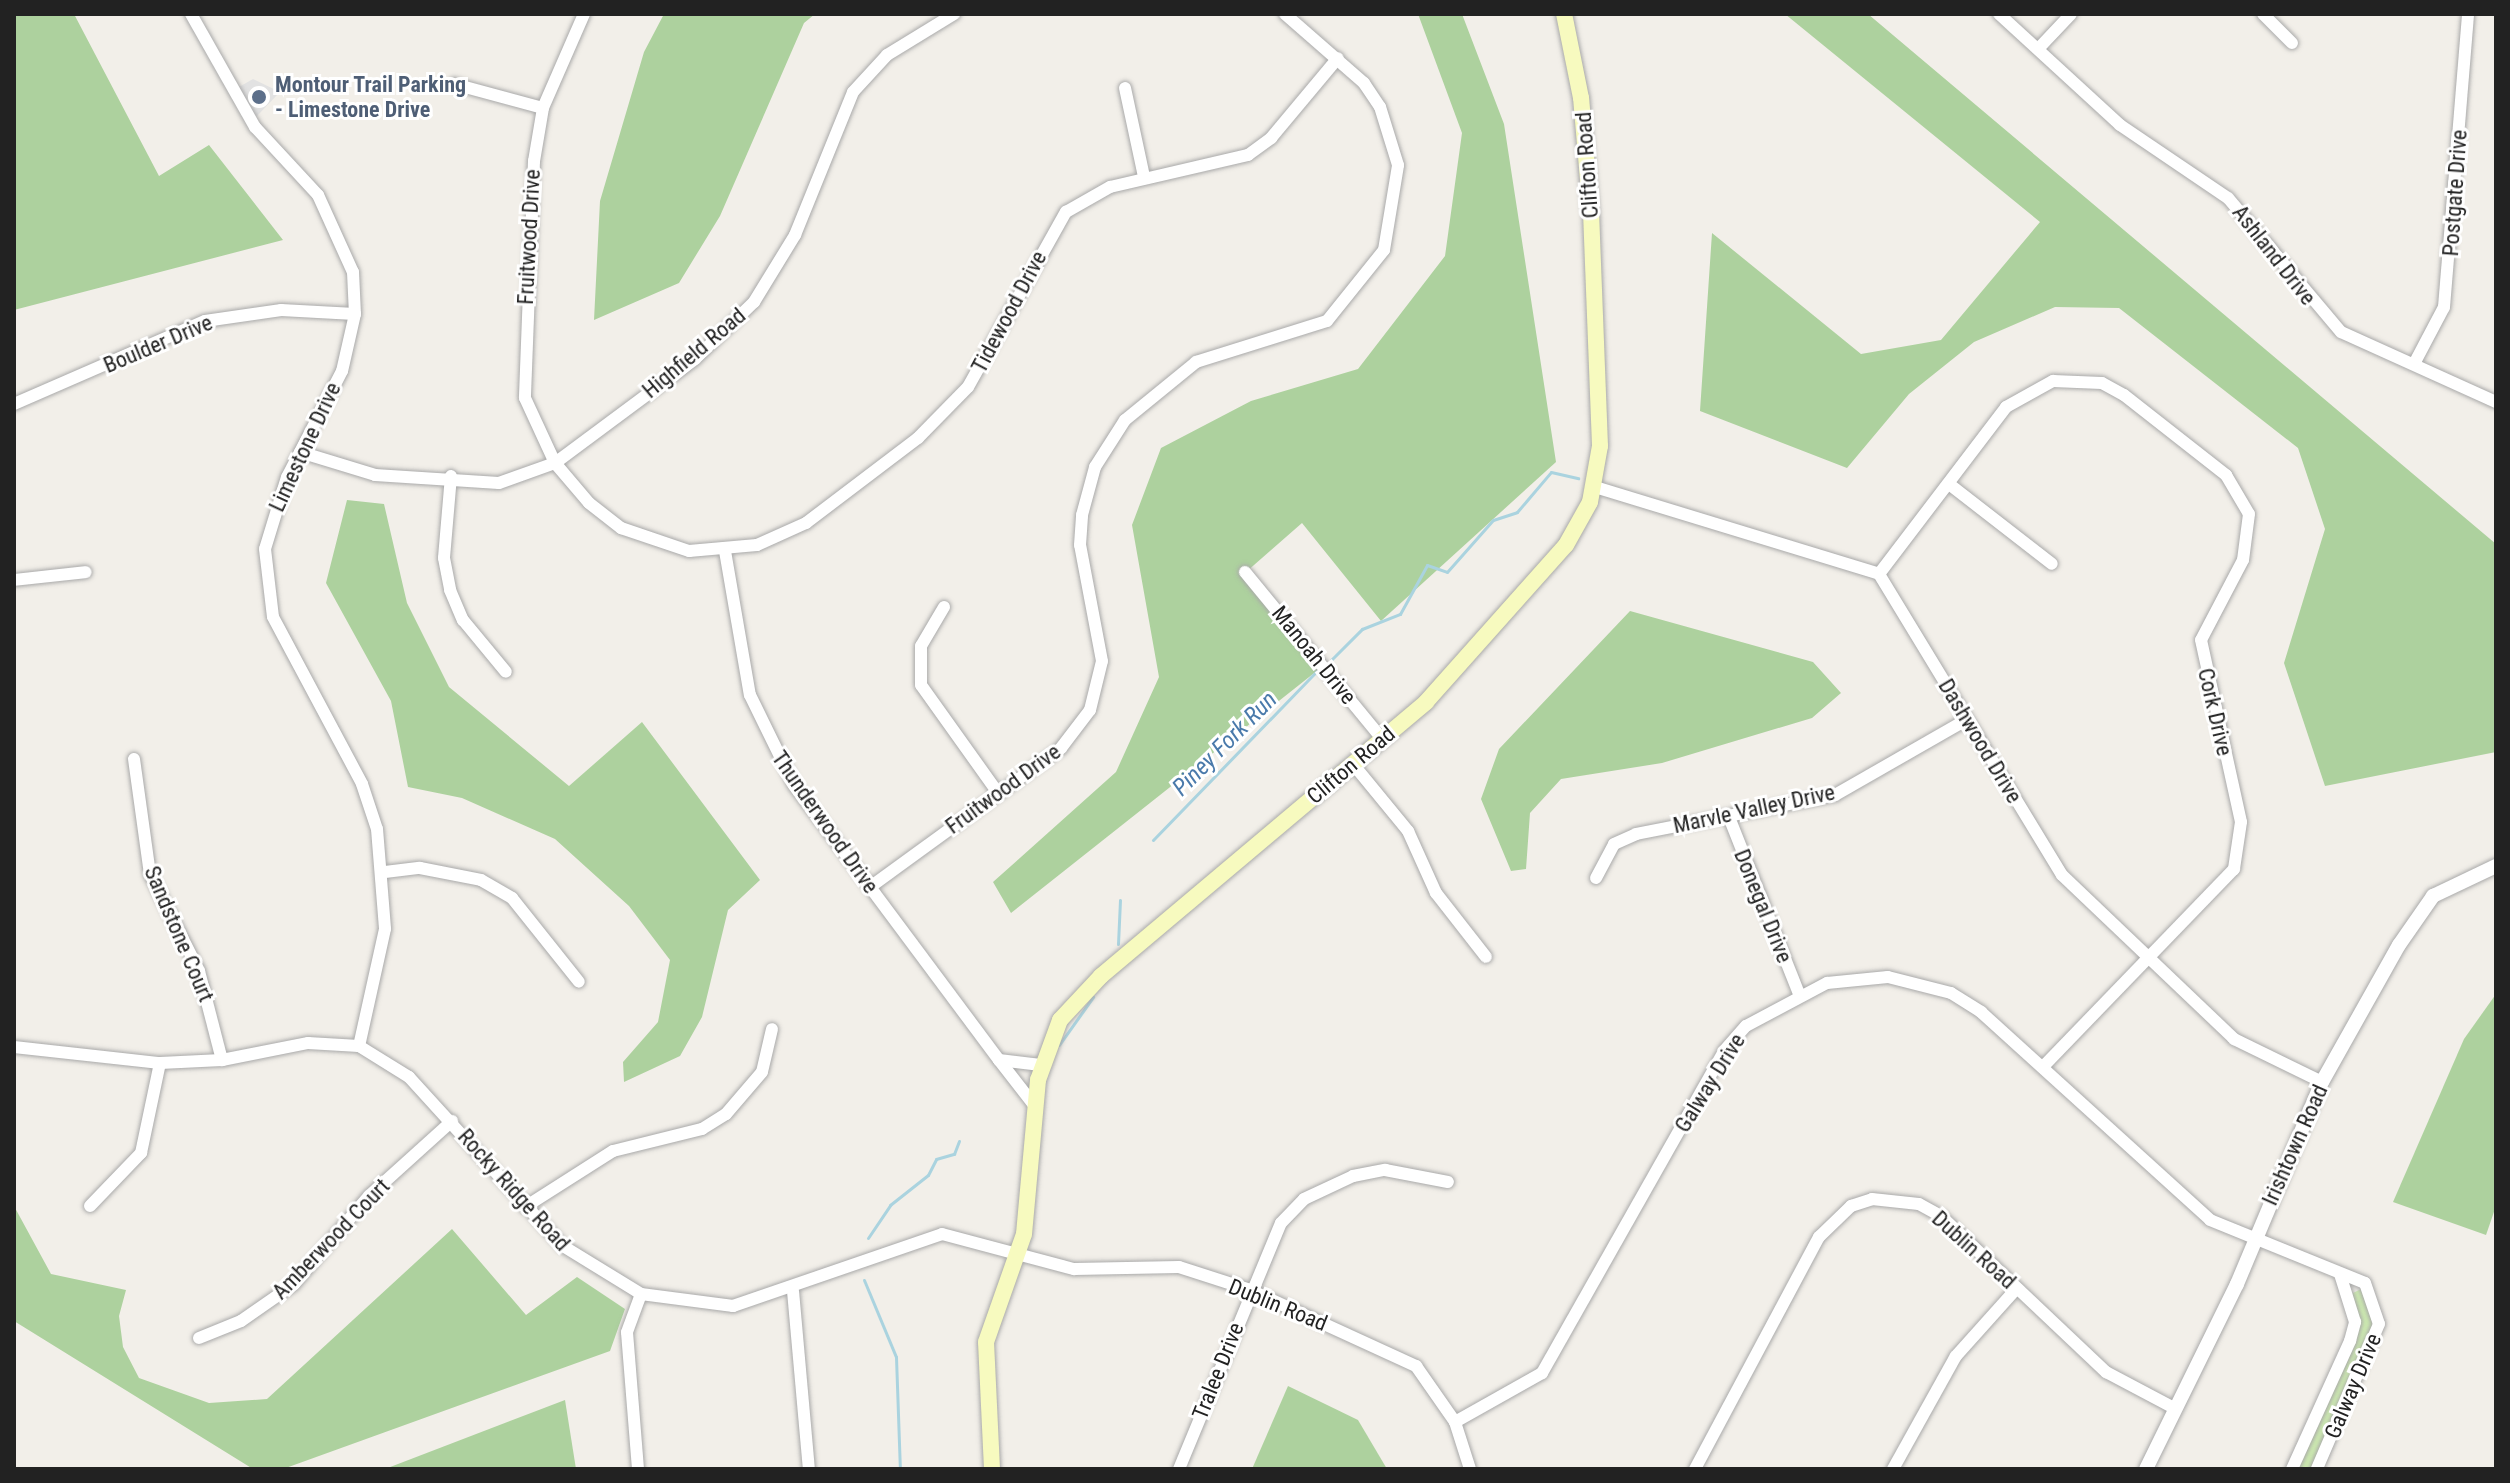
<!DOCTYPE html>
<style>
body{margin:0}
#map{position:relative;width:2510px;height:1483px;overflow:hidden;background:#f2efe9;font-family:"Roboto Condensed",sans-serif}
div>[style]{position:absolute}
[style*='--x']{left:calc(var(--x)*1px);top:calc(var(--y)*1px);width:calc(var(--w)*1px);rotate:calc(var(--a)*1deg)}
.grass>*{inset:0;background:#cdebb0}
.forest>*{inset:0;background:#add19e}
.parking>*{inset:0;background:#e2e2e2}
.stream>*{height:3px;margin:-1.5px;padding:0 1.5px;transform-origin:1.5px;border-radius:1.5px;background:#aad3df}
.roads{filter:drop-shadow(0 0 2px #a9a9a9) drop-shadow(0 0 2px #a9a9a9)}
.minor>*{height:12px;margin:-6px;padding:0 6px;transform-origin:6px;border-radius:6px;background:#fff}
.tertiary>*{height:14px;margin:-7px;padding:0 7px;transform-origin:7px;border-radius:7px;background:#fff}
.secondary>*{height:16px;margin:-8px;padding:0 8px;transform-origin:8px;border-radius:8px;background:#f7fabf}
.dots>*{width:22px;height:22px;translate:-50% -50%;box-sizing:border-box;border:4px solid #fff;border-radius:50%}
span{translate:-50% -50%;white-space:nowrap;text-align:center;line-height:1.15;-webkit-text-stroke:6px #fff;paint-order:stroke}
.service-label{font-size:22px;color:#4e5e75;font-weight:700}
.left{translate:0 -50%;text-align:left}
.street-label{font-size:22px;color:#222}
.water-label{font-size:24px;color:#4a7aab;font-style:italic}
.frame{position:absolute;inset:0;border:16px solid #222;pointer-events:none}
</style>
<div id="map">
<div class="grass">
<div style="clip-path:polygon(2363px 1288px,2374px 1329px,2313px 1469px,2296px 1469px,2355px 1342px,2353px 1293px)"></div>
</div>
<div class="forest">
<div style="clip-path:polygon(14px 14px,74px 14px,159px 176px,209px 145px,283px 240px,14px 310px)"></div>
<div style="clip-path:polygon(664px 14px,815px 14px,804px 23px,720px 216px,679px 283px,594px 320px,600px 201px,644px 52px)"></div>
<div style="clip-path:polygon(1418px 14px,1462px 14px,1504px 124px,1556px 462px,1381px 621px,1302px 523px,1246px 572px,1318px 670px,1011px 913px,993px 882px,1116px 772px,1159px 677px,1132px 525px,1161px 448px,1251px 401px,1358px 369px,1445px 256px,1462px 133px)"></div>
<div style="clip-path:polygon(1785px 14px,1868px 14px,2496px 544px,2496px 752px,2325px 786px,2284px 663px,2325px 529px,2298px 448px,2119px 308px,2055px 307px,1974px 342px,1909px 394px,1847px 468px,1700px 411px,1712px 233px,1861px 354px,1941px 340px,2040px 222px)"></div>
<div style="clip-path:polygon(347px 500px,384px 504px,407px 603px,449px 687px,569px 786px,642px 722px,760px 880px,728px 910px,702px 1017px,680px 1056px,624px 1082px,623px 1062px,658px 1022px,670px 960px,629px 906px,555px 839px,462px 798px,408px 787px,391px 701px,326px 583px)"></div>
<div style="clip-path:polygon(1630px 611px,1813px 662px,1841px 693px,1812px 718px,1662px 763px,1561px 779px,1530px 813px,1526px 869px,1511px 871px,1481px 799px,1499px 749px)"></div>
<div style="clip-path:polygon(2496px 994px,2496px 1206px,2486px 1235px,2393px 1202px,2464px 1039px)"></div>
<div style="clip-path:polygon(14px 1206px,51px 1274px,126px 1290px,119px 1316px,123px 1347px,139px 1378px,209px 1403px,267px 1399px,452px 1229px,526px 1315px,577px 1277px,625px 1309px,610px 1351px,283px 1469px,253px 1469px,14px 1321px)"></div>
<div style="clip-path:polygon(1288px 1386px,1358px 1420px,1387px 1469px,1252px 1469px)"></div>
<div style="clip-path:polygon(565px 1400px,576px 1469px,385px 1469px)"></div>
</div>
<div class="parking">
<div style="clip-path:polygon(253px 79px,280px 92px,256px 117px,239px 87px)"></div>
</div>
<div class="stream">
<div style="--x:1331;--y:660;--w:44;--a:-45"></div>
<div style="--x:1362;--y:629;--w:41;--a:-21.5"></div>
<div style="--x:1400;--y:614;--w:56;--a:-61.1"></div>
<div style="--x:1427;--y:565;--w:21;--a:19"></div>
<div style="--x:1447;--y:572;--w:69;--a:-48.5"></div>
<div style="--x:1493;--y:520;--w:25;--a:-18"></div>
<div style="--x:1517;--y:512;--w:52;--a:-49.6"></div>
<div style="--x:1551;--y:472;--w:28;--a:13"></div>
<div style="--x:1153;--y:840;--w:237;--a:-45.9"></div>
<div style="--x:1118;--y:944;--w:44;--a:-87.4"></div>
<div style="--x:1059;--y:1045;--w:59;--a:-54.7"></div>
<div style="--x:868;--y:1238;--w:40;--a:-56"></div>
<div style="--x:890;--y:1205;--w:48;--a:-38.3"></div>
<div style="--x:928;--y:1175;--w:18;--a:-63"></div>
<div style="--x:936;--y:1159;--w:19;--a:-16"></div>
<div style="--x:954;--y:1154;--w:14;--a:-69"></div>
<div style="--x:864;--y:1280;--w:83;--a:67.4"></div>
<div style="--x:896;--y:1357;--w:112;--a:88"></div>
</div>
<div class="roads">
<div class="minor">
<div style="--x:191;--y:14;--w:130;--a:60.5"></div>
<div style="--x:255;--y:127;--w:93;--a:47.2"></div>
<div style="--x:318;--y:195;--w:85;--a:65.6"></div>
<div style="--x:353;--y:272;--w:42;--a:87.3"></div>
<div style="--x:355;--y:314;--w:58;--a:102.8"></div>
<div style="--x:342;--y:371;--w:119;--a:117.4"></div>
<div style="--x:287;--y:477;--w:75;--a:107"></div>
<div style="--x:265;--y:549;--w:68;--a:83.3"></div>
<div style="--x:273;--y:617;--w:189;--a:61.9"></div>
<div style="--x:362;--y:784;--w:47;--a:71.6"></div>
<div style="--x:377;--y:829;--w:100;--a:85.4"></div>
<div style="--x:385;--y:929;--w:120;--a:102.5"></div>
<div style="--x:584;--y:14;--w:103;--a:113.6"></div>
<div style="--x:543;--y:108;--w:54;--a:99.6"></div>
<div style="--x:534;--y:161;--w:237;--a:92.2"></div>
<div style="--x:525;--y:398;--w:72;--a:65.2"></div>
<div style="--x:555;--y:463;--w:52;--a:49.6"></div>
<div style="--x:589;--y:503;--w:41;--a:38"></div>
<div style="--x:621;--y:528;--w:72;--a:18.7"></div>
<div style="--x:689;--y:551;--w:68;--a:-5"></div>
<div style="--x:757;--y:545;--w:54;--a:-24.2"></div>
<div style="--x:806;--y:523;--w:141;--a:-37.2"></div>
<div style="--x:918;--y:438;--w:71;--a:-45.6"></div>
<div style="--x:968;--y:387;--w:201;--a:-60.8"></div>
<div style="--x:1066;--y:212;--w:51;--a:-29.6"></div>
<div style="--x:1110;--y:187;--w:142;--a:-13.1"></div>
<div style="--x:1248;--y:155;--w:29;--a:-36"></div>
<div style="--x:1271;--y:138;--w:104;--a:-50.1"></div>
<div style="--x:1999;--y:14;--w:164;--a:42.5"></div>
<div style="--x:2120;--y:125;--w:130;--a:34.1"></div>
<div style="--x:2228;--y:198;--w:175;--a:49.9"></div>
<div style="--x:2341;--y:332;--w:170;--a:24.3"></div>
<div style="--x:2263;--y:14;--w:41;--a:45"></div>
<div style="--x:2038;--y:49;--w:48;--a:-46.7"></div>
<div style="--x:454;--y:84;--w:92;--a:15.1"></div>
<div style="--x:1125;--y:88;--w:91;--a:77.9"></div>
<div style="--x:2414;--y:364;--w:64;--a:-62.2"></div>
<div style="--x:2444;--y:307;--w:294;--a:-85.3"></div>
<div style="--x:14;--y:404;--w:208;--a:-23.5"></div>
<div style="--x:205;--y:321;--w:77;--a:-8.2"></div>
<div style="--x:281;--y:310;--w:74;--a:3.1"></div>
<div style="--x:300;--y:452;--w:78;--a:17"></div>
<div style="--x:375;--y:475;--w:124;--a:3.7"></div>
<div style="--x:499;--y:483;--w:59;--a:-19.7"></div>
<div style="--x:555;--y:463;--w:174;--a:-36.6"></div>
<div style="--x:695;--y:359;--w:82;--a:-44"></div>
<div style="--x:754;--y:302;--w:79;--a:-58.5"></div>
<div style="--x:795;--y:235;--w:154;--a:-67.9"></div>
<div style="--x:853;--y:92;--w:50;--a:-47.4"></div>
<div style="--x:887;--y:55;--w:79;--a:-31.5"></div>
<div style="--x:451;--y:476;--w:82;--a:94.9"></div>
<div style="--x:444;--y:558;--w:33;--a:79"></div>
<div style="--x:450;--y:590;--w:33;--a:67"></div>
<div style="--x:463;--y:620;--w:67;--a:50.4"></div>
<div style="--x:1949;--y:484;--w:130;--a:37.8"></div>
<div style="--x:1595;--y:487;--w:297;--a:17"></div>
<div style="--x:1879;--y:574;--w:352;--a:58.7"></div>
<div style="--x:2062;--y:875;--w:238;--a:43.6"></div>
<div style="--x:2234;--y:1039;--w:98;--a:26"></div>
<div style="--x:725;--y:551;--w:146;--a:80.2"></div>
<div style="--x:750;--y:695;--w:100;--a:63.9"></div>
<div style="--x:794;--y:785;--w:343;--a:53.3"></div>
<div style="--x:999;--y:1060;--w:42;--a:6.8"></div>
<div style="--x:1245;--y:572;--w:216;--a:50.6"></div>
<div style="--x:1879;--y:574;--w:210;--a:-52.7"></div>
<div style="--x:2006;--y:407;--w:54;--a:-29"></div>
<div style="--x:2053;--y:381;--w:49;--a:2.3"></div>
<div style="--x:2102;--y:383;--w:25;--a:29"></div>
<div style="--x:2124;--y:395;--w:130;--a:38.1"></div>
<div style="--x:2226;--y:475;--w:45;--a:59.5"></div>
<div style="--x:2249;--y:514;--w:46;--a:97.4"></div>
<div style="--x:2243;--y:560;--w:90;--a:117.7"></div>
<div style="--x:2201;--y:640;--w:186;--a:77.6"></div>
<div style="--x:2241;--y:822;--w:48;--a:98.5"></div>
<div style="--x:2234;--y:869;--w:275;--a:134"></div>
<div style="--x:14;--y:580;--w:72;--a:-6.3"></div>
<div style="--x:944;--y:607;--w:45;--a:120.5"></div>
<div style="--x:921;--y:646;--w:39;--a:90"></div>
<div style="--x:921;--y:685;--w:133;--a:54.5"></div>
<div style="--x:134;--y:759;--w:116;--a:82.1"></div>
<div style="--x:150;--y:874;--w:109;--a:63.2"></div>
<div style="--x:199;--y:971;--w:92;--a:75.5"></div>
<div style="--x:1353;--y:764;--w:87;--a:50.6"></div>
<div style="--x:1408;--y:831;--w:68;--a:65.7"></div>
<div style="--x:1436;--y:893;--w:81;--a:52"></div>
<div style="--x:1729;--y:817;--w:190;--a:68.4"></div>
<div style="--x:385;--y:872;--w:35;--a:-7"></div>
<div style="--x:420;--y:868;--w:62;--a:11.1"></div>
<div style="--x:481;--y:880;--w:36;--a:30"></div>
<div style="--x:512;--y:898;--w:107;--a:51.4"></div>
<div style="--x:1596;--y:878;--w:38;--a:-62"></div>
<div style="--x:1614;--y:844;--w:24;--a:-24"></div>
<div style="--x:1636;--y:834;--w:203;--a:-11.1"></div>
<div style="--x:1835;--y:795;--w:151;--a:-29.8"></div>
<div style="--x:870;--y:887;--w:236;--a:-36"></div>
<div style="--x:1061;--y:748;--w:48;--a:-52.7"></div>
<div style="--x:1090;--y:710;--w:50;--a:-76.2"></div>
<div style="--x:1102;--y:661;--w:118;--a:-100.7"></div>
<div style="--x:1080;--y:545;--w:30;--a:-86"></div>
<div style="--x:1082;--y:515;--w:50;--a:-74.8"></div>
<div style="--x:1095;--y:467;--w:56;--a:-57.4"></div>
<div style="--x:1125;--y:420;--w:92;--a:-39.2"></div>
<div style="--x:1196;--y:362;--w:137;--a:-17.4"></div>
<div style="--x:1327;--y:321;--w:91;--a:-51.2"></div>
<div style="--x:1384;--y:250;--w:86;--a:-80.6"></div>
<div style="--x:1398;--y:165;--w:61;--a:-107.2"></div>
<div style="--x:1380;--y:107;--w:29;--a:-124"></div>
<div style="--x:1364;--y:83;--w:105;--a:-138.9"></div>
<div style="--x:14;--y:1047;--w:147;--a:6.3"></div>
<div style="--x:160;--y:1063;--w:62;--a:-2.8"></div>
<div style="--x:222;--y:1060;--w:88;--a:-11.2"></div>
<div style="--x:308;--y:1043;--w:51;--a:3.4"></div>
<div style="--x:359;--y:1046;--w:59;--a:31.8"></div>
<div style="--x:409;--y:1077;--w:229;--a:47.7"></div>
<div style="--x:563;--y:1246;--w:92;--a:31.6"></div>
<div style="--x:641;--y:1294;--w:93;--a:7.4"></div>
<div style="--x:733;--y:1306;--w:221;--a:-19"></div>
<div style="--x:942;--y:1234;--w:137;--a:14.9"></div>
<div style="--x:1074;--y:1269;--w:105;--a:-1.1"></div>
<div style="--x:1179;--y:1267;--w:75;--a:17.9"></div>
<div style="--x:1250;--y:1290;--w:183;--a:24.6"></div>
<div style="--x:1416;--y:1366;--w:68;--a:55.1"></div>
<div style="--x:1455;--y:1422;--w:49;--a:72.3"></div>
<div style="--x:999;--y:1060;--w:57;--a:52.1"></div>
<div style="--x:90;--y:1206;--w:74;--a:-46.1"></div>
<div style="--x:141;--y:1153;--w:92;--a:-78.1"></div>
<div style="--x:525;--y:1207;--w:104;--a:-32.5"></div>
<div style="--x:613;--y:1151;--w:92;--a:-13.9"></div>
<div style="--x:702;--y:1129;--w:28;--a:-32"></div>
<div style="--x:726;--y:1114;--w:55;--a:-49.4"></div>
<div style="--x:762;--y:1072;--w:44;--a:-76.9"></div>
<div style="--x:793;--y:1291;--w:179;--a:84.9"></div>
<div style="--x:199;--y:1338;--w:45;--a:-22"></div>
<div style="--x:241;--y:1321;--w:65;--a:-34.9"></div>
<div style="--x:294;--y:1284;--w:116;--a:-49.6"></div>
<div style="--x:369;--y:1196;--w:112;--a:-42.1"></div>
<div style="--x:1455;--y:1422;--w:100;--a:-29.4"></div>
<div style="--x:1542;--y:1373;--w:370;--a:-60.5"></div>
<div style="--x:1724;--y:1051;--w:33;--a:-49"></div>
<div style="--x:1746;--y:1026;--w:92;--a:-28"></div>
<div style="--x:1827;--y:983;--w:61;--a:-5.6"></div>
<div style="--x:1888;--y:977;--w:65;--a:14.3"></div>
<div style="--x:1951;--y:993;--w:36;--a:32"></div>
<div style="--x:1981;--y:1012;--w:309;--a:42.2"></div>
<div style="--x:2210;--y:1220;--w:167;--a:22.1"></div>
<div style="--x:2365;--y:1283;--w:43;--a:71.1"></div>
<div style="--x:2379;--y:1324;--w:158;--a:113.2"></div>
<div style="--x:638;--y:1469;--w:137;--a:-94.6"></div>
<div style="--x:627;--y:1332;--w:40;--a:-69.8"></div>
<div style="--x:1179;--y:1469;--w:266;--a:-67.5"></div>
<div style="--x:1281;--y:1223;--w:33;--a:-46"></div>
<div style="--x:1304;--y:1199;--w:54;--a:-25.1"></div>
<div style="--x:1353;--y:1176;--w:33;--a:-11"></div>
<div style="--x:1385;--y:1170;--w:64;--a:10.8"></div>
<div style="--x:1695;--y:1469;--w:263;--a:-61.9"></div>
<div style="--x:1819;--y:1237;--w:45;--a:-44.1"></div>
<div style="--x:1851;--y:1206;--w:22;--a:-18"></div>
<div style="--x:1872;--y:1199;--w:47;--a:6.1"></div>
<div style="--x:1919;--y:1204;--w:26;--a:29"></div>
<div style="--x:1942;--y:1217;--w:226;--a:43.4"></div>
<div style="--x:2106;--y:1372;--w:77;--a:27.9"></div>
<div style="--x:1893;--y:1469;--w:129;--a:-60.9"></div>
<div style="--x:1956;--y:1356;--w:91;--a:-48.1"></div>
<div style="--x:2292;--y:1469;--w:141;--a:-65.6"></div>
<div style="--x:2350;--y:1341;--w:20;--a:-75"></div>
<div style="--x:2355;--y:1322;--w:50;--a:-107.4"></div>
</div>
<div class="tertiary">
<div style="--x:2146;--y:1469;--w:206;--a:-63.8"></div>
<div style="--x:2237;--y:1284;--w:219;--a:-67.2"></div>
<div style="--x:2322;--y:1082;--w:157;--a:-60.7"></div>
<div style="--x:2399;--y:945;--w:60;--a:-55.2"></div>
<div style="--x:2433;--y:896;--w:70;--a:-25.5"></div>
</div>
<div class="secondary">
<div style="--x:992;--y:1469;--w:127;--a:-92.7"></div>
<div style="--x:986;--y:1342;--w:114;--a:-70.6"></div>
<div style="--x:1024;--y:1234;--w:155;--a:-84.8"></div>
<div style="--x:1038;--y:1080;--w:64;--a:-69.9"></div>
<div style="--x:1060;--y:1020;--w:60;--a:-47"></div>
<div style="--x:1101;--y:976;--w:425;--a:-40.1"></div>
<div style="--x:1426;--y:702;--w:210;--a:-48.3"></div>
<div style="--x:1566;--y:545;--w:49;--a:-60.8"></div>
<div style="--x:1590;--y:502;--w:57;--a:-79.9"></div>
<div style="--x:1600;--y:446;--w:232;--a:-92.2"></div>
<div style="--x:1591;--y:214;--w:116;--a:-94.9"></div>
<div style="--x:1581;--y:98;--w:86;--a:-101.4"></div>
</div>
</div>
<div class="dots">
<div style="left:259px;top:97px;background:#5c6f8a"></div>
</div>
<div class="service-label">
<span class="left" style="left:275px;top:97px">Montour Trail Parking<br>- Limestone Drive</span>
</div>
<div class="street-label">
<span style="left:1587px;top:165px;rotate:-94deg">Clifton Road</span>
<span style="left:2455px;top:193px;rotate:-86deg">Postgate Drive</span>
<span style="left:529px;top:237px;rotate:-87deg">Fruitwood Drive</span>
<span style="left:2274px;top:255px;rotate:52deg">Ashland Drive</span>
<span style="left:1009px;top:312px;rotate:-62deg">Tidewood Drive</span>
<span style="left:158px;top:344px;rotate:-23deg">Boulder Drive</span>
<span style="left:694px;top:353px;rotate:-40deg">Highfield Road</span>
<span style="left:305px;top:447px;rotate:-65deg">Limestone Drive</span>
<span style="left:1314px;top:655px;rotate:51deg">Manoah Drive</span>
<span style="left:2215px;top:712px;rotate:77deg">Cork Drive</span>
<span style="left:1980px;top:741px;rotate:59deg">Dashwood Drive</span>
<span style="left:1351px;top:765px;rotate:-40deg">Clifton Road</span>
<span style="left:1003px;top:789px;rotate:-36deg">Fruitwood Drive</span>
<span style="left:1754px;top:809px;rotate:-12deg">Marvle Valley Drive</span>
<span style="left:825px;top:822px;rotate:55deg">Thunderwood Drive</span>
<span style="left:1763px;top:906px;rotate:68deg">Donegal Drive</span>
<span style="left:179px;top:934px;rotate:67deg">Sandstone Court</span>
<span style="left:1710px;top:1083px;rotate:-58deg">Galway Drive</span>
<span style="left:2295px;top:1145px;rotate:-66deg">Irishtown Road</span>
<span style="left:514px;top:1190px;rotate:48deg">Rocky Ridge Road</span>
<span style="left:331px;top:1239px;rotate:-46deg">Amberwood Court</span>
<span style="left:1974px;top:1250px;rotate:42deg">Dublin Road</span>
<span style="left:1278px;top:1305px;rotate:22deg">Dublin Road</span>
<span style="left:1218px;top:1371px;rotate:-68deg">Tralee Drive</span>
<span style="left:2353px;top:1386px;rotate:-67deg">Galway Drive</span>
</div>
<div class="water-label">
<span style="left:1225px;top:744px;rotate:-45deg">Piney Fork Run</span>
</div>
<div class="frame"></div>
</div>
